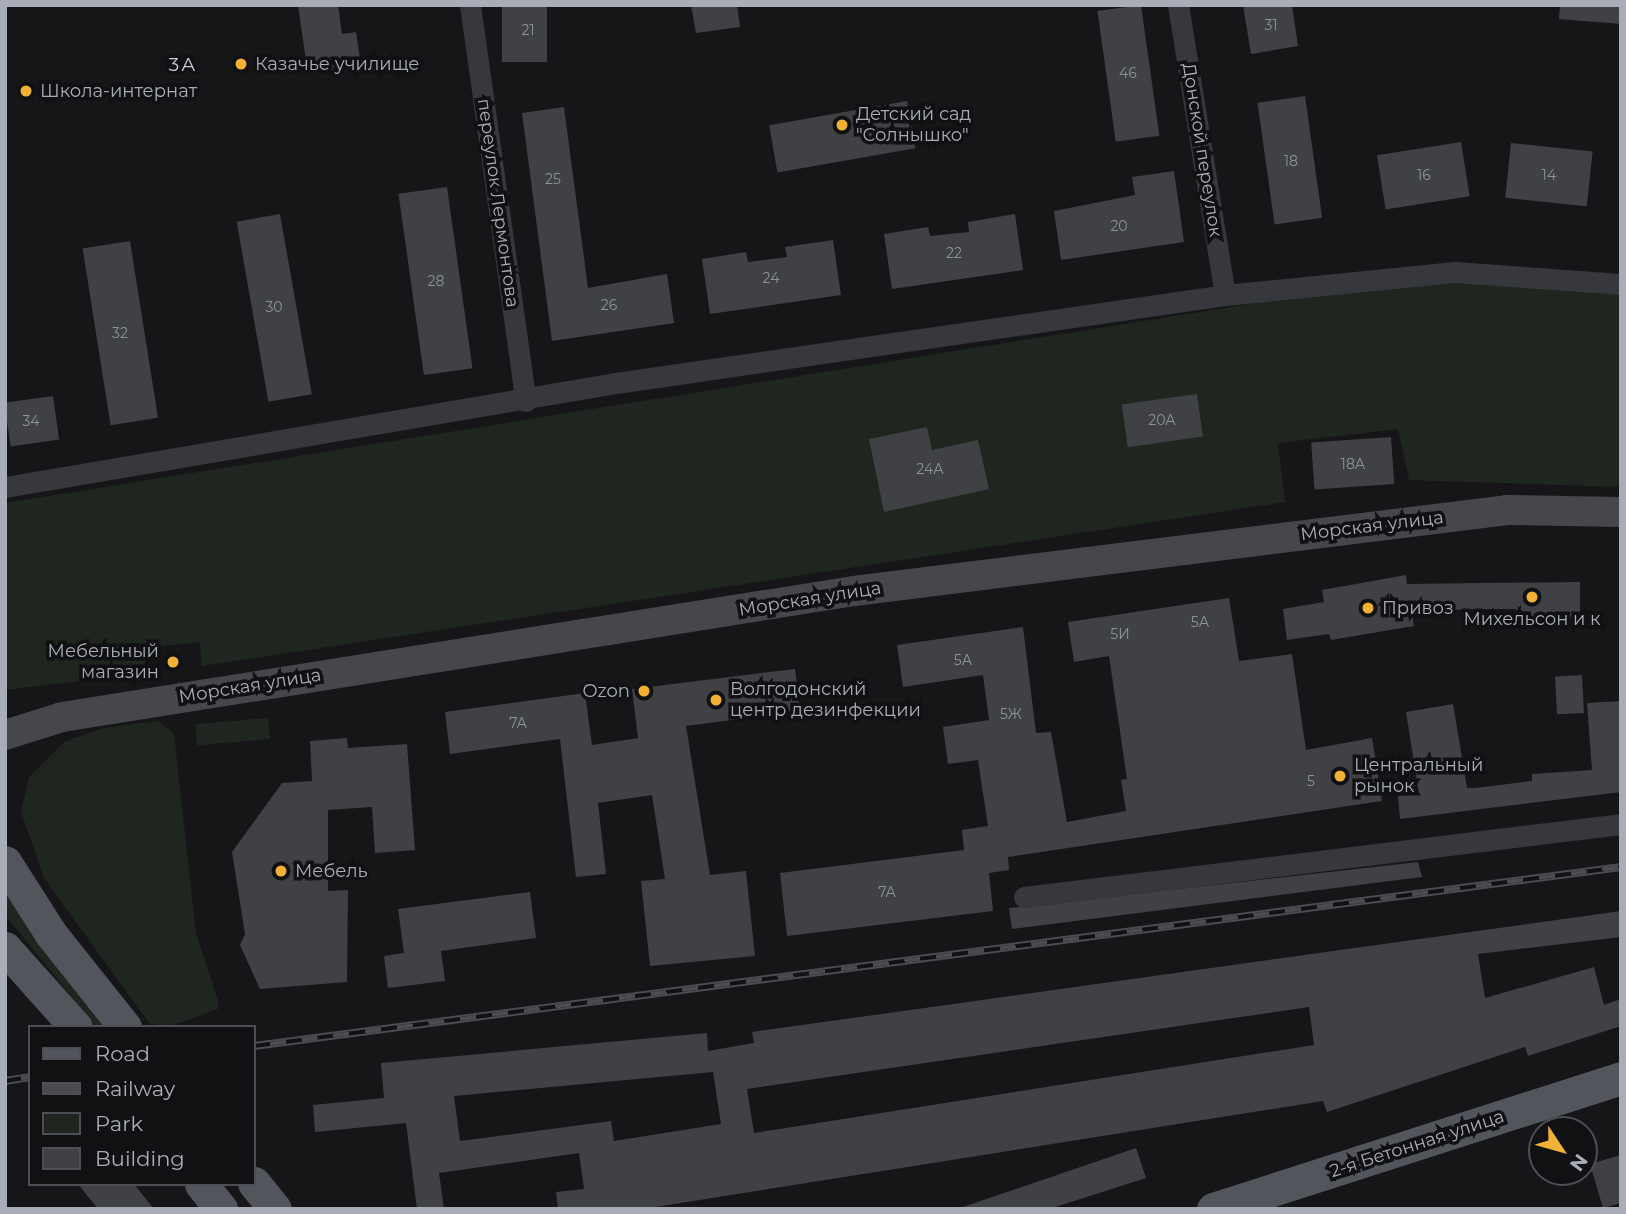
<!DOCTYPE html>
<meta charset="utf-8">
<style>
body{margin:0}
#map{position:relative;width:1626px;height:1214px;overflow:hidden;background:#161618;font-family:Montserrat,sans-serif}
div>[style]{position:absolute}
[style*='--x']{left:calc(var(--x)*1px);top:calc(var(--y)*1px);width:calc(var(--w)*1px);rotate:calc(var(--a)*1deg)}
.green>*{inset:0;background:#1e261f;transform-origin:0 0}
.building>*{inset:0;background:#404145;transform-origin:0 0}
.street>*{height:21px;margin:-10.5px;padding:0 10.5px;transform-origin:10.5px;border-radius:10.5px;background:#37383d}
.secondary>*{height:30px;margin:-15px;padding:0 15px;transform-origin:15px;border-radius:15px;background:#45474d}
.primary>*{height:33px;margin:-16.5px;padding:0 16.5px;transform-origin:16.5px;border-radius:16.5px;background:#53555c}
.rail>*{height:8px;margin-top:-4px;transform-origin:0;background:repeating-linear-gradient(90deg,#111113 0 16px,#4a4c52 0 32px);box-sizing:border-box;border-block:2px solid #4a4c52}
.dots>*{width:19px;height:19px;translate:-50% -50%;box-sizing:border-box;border:4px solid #111113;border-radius:50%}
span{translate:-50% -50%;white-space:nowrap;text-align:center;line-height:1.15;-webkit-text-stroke:7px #111113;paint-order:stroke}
.number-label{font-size:14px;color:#8e929b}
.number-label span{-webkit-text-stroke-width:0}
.poi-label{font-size:18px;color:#a8adb8}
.left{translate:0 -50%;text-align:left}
.right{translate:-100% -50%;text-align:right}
.street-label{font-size:18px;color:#a8adb8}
.neighbourhood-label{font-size:19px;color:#c9ccd4;letter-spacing:2px}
.frame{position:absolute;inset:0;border:7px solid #a8adb8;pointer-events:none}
.legend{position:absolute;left:28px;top:1025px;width:228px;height:161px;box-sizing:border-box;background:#111113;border:2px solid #4d4f55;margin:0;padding:9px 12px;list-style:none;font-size:21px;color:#a8adb8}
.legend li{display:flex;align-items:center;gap:14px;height:35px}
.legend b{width:35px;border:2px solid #4d4f55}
.north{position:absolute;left:1528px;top:1116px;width:70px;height:70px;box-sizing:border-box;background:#111113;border:2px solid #4d4f55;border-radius:50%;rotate:126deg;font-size:19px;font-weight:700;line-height:28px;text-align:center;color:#a8adb8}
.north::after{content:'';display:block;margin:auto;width:24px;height:32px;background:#f2b134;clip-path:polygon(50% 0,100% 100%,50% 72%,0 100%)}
</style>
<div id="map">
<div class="green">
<div style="clip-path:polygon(1462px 270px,1621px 281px,1621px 487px,1409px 480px,1398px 429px,1278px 443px,1285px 502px,202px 666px,200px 642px,145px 648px,146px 673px,5px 690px,5px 503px)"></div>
<div style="left:268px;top:718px;width:21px;height:73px;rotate:85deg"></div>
<div style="clip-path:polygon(158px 721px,174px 734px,196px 933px,218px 1001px,218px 1009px,167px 1027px,149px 1023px,44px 878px,21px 812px,29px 777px,64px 742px,103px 728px)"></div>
<div style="clip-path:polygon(5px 891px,111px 1027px,96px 1027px,5px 915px)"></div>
</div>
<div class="building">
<div style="clip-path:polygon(298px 5px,338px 5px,342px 34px,356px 32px,361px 66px,308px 74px)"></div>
<div style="left:502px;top:5px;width:45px;height:57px"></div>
<div style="clip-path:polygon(691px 5px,737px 5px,740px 27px,696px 33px)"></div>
<div style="left:1141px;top:5px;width:132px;height:44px;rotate:82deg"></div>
<div style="clip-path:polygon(1243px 5px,1292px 5px,1298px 46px,1251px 54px)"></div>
<div style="clip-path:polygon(1560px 5px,1621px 5px,1621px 24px,1559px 19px)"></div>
<div style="left:1305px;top:96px;width:123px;height:48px;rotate:82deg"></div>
<div style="left:907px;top:101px;width:48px;height:140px;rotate:80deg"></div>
<div style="clip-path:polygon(564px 107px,588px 288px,667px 274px,674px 323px,552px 341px,522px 113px)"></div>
<div style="left:1461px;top:142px;width:55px;height:85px;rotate:81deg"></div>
<div style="left:1511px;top:143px;width:82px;height:55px;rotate:6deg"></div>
<div style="clip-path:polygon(1174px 171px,1184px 242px,1061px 260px,1054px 211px,1135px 195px,1132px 177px)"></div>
<div style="left:447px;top:187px;width:183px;height:49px;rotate:82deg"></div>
<div style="left:280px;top:214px;width:183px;height:44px;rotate:80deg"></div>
<div style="clip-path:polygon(1015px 214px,1023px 270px,892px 289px,884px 234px,928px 227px,930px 236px,969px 232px,968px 222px)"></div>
<div style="clip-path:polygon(833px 240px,841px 295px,710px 314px,702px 259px,746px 252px,748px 262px,787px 257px,785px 247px)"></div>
<div style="left:130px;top:241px;width:179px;height:48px;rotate:81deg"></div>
<div style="left:1197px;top:394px;width:43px;height:76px;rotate:82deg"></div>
<div style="left:53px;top:396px;width:44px;height:49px;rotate:82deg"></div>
<div style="clip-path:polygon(927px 427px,932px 450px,978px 440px,989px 489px,884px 512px,869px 439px)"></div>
<div style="left:1391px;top:437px;width:47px;height:80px;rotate:86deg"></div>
<div style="clip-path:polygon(1406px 575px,1407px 584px,1580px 582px,1580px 617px,1516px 617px,1516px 609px,1466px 609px,1412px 614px,1414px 626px,1331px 640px,1329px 634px,1287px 640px,1283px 609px,1324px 602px,1322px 590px)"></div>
<div style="clip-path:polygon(1229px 598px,1239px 661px,1292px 654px,1306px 750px,1372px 738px,1382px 801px,1008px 857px,1009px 870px,989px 873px,993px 911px,787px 936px,780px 873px,964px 850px,962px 830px,988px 826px,978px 760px,948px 764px,943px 727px,989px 720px,983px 675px,903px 687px,897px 645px,1023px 627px,1036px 733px,1051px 732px,1067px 822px,1126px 811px,1121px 780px,1127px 779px,1109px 656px,1074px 662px,1068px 622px)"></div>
<div style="clip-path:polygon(795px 669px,800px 711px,686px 726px,710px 875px,746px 871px,755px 956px,650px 966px,641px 881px,665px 879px,652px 795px,598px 803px,606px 874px,576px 877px,560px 739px,450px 754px,445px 712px,585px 693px,592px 745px,638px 738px,632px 689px)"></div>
<div style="left:1582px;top:675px;width:38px;height:27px;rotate:87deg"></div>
<div style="clip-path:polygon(1621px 701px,1621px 792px,1400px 819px,1398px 796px,1419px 794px,1406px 712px,1453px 704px,1467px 788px,1475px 788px,1532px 781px,1532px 774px,1592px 770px,1587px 703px)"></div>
<div style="clip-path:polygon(347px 738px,348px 748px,407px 744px,415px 850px,375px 853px,372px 807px,328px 810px,328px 891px,348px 890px,347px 982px,260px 989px,240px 945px,245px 934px,232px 852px,282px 783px,312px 781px,310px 741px)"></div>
<div style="clip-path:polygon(1418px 862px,1422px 877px,1012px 929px,1009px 908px)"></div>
<div style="clip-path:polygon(530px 892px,536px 938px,441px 951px,445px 981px,388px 988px,384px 956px,404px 953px,398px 909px)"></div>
<div style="clip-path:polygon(evenodd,1621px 911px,1621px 937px,1478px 954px,1485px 998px,1594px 967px,1604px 1005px,1621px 999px,1621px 1026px,1528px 1056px,1525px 1047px,1327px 1112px,1323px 1101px,643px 1209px,558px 1209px,556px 1192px,584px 1189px,579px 1153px,439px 1173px,444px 1209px,417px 1209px,406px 1123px,315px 1132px,313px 1105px,384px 1098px,381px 1063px,707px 1033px,708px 1051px,754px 1043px,752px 1032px,1621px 911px,1309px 1007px,1314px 1045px,754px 1133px,747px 1089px,1309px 1007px,1621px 911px,713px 1072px,721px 1124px,614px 1141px,611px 1121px,460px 1141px,454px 1096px,713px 1072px)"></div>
<div style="clip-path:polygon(1136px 1148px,1146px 1178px,1049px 1209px,957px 1209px)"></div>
<div style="clip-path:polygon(1621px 1155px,1621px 1203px,1603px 1208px,1590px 1164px)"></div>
<div style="clip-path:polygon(78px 1184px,134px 1184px,154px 1209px,98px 1209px)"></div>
</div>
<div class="street">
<div style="--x:470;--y:5;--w:400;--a:82"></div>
<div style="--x:1178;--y:5;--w:294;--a:80.8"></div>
<div style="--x:5;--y:487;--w:620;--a:-9.66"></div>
<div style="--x:616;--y:383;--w:615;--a:-8.22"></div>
<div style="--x:1225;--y:295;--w:231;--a:-5.7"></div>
<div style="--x:1455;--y:272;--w:166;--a:4.1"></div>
<div style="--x:1024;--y:897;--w:601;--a:-6.97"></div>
</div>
<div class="secondary">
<div style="--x:5;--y:735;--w:60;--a:-17.5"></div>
<div style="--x:62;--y:717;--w:802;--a:-9.04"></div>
<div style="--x:854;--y:591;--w:658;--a:-7.07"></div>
<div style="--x:1507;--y:510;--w:114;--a:1"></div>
</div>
<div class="primary">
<div style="--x:5;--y:862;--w:85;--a:57.4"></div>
<div style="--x:51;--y:934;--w:119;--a:51.5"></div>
<div style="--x:5;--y:948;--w:106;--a:48.1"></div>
<div style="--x:254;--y:1183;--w:33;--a:51"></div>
<div style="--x:201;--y:1184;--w:32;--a:51"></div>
<div style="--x:1213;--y:1209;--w:429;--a:-17.8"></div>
</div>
<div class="rail">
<div style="--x:254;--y:1046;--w:1379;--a:-7.46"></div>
<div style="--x:5;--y:1081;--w:25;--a:-9"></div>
</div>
<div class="dots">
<div style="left:241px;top:64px;background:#f2b134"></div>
<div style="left:26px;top:91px;background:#f2b134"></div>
<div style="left:842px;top:125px;background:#f2b134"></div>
<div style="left:1532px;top:597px;background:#f2b134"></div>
<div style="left:1368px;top:608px;background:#f2b134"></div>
<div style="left:173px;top:662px;background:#f2b134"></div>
<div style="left:644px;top:691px;background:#f2b134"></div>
<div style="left:716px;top:700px;background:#f2b134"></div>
<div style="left:1340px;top:776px;background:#f2b134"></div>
<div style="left:281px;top:871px;background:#f2b134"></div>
</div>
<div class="number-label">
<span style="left:1271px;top:25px">31</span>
<span style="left:528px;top:30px">21</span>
<span style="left:1128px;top:73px">46</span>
<span style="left:1291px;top:161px">18</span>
<span style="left:1424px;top:175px">16</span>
<span style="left:1549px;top:175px">14</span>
<span style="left:553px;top:179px">25</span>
<span style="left:1119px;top:226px">20</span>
<span style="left:954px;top:253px">22</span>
<span style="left:771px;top:278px">24</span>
<span style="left:436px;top:281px">28</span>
<span style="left:609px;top:305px">26</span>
<span style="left:274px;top:307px">30</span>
<span style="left:120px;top:333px">32</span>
<span style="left:1162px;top:420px">20А</span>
<span style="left:31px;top:421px">34</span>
<span style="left:1353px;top:464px">18А</span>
<span style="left:930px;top:469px">24А</span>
<span style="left:1200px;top:622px">5А</span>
<span style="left:1120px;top:634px">5И</span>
<span style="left:963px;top:660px">5А</span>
<span style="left:1011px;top:714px">5Ж</span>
<span style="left:518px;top:723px">7А</span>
<span style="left:1311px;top:781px">5</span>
<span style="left:887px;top:892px">7А</span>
</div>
<div class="poi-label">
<span class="left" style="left:255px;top:64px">Казачье училище</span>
<span class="left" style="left:40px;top:91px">Школа-интернат</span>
<span class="left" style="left:856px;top:125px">Детский сад<br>"Солнышко"</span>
<span class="left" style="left:1382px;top:608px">Привоз</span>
<span style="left:1532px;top:619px">Михельсон и к</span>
<span class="right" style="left:159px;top:662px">Мебельный<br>магазин</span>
<span class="left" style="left:730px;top:700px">Волгодонский<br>центр дезинфекции</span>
<span class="right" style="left:630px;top:691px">Ozon</span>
<span class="left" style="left:1354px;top:776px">Центральный<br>рынок</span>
<span class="left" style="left:295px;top:871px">Мебель</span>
</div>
<div class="street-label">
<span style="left:1202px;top:150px;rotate:81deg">Донской переулок</span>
<span style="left:498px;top:203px;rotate:82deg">переулок Лермонтова</span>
<span style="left:1372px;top:526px;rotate:-7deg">Морская улица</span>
<span style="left:810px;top:599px;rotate:-9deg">Морская улица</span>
<span style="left:250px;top:686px;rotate:-9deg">Морская улица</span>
<span style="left:1417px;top:1144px;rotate:-18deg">2-я Бетонная улица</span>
</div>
<div class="neighbourhood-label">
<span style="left:183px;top:65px">3А</span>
</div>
<div class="frame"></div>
<ul class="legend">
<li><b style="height:9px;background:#53555c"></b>Road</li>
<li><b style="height:9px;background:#4a4c52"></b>Railway</li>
<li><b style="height:19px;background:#1e261f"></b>Park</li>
<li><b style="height:19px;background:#404145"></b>Building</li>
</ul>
<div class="north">N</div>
</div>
